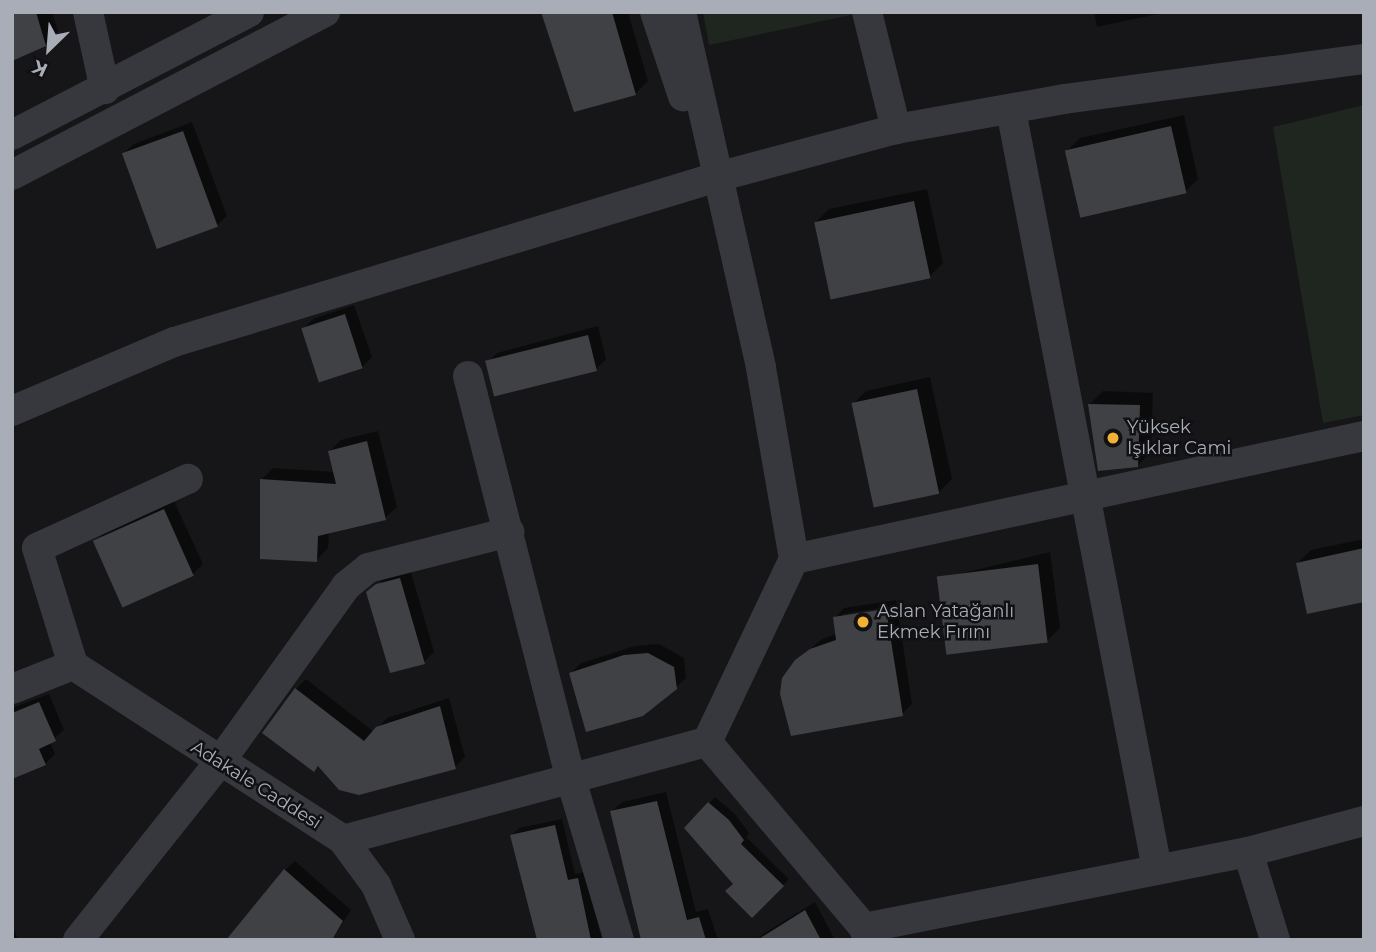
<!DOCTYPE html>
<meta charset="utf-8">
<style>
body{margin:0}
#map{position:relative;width:1376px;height:952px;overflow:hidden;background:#161618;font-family:Montserrat,sans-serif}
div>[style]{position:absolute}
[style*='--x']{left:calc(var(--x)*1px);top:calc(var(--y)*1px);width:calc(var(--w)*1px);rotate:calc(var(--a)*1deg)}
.green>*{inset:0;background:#1e261f}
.shadow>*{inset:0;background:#0007}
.building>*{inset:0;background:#404145;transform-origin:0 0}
.minor>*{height:30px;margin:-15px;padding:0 15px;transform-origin:15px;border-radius:15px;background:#37383d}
.dots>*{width:19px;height:19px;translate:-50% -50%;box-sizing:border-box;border:4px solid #111113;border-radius:50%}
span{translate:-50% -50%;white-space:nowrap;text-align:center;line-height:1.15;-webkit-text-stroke:5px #111113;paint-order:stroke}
.poi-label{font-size:18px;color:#a8adb8}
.left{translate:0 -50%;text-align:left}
.street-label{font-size:18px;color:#a8adb8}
.frame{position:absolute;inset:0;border:14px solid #a8adb8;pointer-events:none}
.north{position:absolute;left:14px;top:14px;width:70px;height:70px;-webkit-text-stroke:5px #111113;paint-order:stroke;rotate:205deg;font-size:19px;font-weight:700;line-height:28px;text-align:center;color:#a8adb8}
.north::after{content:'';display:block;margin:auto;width:24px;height:32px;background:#a8adb8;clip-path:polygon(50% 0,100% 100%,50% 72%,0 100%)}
</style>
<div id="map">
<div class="green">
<div style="clip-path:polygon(703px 12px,856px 12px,856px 14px,709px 45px)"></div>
<div style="clip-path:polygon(1364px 105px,1364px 415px,1323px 423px,1273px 127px)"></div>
</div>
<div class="shadow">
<div style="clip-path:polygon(12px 12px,52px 12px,58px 31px,45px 44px)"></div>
<div style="clip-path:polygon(543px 12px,628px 12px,648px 81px,635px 94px)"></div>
<div style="clip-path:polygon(1094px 12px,1167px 12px,1097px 27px)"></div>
<div style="clip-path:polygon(1184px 115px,1198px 179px,1185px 192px,1067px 151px,1080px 138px)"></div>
<div style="clip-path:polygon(192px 122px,227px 216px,217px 225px,124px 153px,134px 144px)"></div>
<div style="clip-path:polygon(927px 189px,943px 263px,930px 276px,816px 222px,829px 209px)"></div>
<div style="clip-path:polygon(354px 305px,372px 357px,362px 367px,303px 329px,313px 319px)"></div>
<div style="clip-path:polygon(598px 326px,606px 359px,596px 369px,487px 363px,497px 353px)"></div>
<div style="clip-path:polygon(930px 377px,952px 479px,939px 492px,853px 404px,866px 391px)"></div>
<div style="clip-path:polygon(1103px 391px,1153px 393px,1151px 452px,1138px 465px,1090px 404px)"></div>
<div style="clip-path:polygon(378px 431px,397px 507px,385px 518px,329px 532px,328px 548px,317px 560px,261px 480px,273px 468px,335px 472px,330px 451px,341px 440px)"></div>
<div style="clip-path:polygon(174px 501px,203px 564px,193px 574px,95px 542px,105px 532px)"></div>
<div style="clip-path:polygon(1364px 539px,1364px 600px,1298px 563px,1311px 550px)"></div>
<div style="clip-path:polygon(1050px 552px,1060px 628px,1047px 641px,941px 588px,954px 575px)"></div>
<div style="clip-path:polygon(410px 569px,434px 652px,424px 662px,368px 593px,388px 575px)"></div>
<div style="clip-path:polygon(evenodd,896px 600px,912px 704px,902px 714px,796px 661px,822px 639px,837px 634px,835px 618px,844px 608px,896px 600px,895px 606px,895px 609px,843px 617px,843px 614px,895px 606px)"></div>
<div style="clip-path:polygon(659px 644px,684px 658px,686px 678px,675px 688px,571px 673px,581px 663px,635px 646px)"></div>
<div style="clip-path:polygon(306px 679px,374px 732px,387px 718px,449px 698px,465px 757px,455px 767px,320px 765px,314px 770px,296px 689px)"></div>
<div style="clip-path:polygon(49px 694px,64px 730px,50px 742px,55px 754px,45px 764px,12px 777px,12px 708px)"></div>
<div style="clip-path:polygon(666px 792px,696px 912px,708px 909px,718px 940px,642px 940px,612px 811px,622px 802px)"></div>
<div style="clip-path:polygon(715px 797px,735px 814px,749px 833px,746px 837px,789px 879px,752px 916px,735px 884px,686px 828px)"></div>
<div style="clip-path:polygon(562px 819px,575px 874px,585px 872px,602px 940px,537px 940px,512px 835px,519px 828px)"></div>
<div style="clip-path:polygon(295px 861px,351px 910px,332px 940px,285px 870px)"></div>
<div style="clip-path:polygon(815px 902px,835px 940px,757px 940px,763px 934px)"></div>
<div style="clip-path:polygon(12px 926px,18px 939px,17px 940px,12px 940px)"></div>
</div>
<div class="building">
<div style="clip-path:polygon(12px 12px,36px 12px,46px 46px,12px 61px)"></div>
<div style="clip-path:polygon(541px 12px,612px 12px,636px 95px,574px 112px)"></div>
<div style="left:1171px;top:126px;width:69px;height:109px;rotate:77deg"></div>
<div style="left:183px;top:131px;width:102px;height:65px;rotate:70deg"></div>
<div style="left:914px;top:201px;width:79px;height:102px;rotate:78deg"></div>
<div style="left:345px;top:314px;width:57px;height:46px;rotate:72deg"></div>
<div style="left:588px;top:335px;width:37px;height:106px;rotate:76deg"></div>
<div style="left:917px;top:389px;width:107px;height:67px;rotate:78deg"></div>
<div style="clip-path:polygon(1088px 404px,1140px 405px,1138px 467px,1098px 471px)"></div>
<div style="clip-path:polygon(367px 441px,386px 520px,318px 536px,317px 562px,260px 559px,260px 479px,336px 484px,328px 451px)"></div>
<div style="left:164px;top:509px;width:73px;height:78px;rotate:66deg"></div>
<div style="clip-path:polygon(1364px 548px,1364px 602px,1307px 614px,1296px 563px)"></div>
<div style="left:1038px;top:564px;width:79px;height:102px;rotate:83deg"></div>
<div style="clip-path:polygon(400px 578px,425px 664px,390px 673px,366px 592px,376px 584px)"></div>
<div style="clip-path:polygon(886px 609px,903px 716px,791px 736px,780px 694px,782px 678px,795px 660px,810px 649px,836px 640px,833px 617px)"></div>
<div style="clip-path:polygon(648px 653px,674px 667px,677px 689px,643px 716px,586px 732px,569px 673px,624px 655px)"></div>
<div style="clip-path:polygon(295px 688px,364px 741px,376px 727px,440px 706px,456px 769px,359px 795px,339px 790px,318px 766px,314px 772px,262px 733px)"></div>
<div style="clip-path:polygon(39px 702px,56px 741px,39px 749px,46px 765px,12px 779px,12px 713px)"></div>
<div style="clip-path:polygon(657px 801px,687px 920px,699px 917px,706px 940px,641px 940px,610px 811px)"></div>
<div style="clip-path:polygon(708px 802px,729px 820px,744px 840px,741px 844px,784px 886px,752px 918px,725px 891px,733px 884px,684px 828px)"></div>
<div style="clip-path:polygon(555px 825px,568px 880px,578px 878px,591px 940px,537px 940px,510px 835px)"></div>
<div style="clip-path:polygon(284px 869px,343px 921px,332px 940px,226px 940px)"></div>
<div style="clip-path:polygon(805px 910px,821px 940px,757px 940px)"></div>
</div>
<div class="minor">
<div style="--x:88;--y:12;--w:79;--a:77.6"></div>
<div style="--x:655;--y:12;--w:89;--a:71.6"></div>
<div style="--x:867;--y:12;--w:121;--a:76.1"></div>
<div style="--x:1011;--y:110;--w:773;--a:79.11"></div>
<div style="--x:12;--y:135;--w:267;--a:-27.4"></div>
<div style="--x:12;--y:175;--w:353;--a:-27.5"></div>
<div style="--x:468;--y:376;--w:413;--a:75.7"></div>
<div style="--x:570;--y:776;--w:171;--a:73.4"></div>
<div style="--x:12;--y:411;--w:176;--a:-23.1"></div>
<div style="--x:174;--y:342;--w:568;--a:-16.9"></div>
<div style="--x:717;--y:177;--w:185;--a:-15"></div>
<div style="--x:896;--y:129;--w:171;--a:-10.1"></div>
<div style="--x:1064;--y:99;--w:303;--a:-7.6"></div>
<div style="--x:794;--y:559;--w:583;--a:-12.18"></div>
<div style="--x:73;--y:665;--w:322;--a:32.9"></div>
<div style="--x:343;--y:840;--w:56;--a:53.7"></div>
<div style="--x:376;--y:885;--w:60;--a:66.4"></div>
<div style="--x:12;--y:689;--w:66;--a:-21.5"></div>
<div style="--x:73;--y:665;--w:122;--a:-107.1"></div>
<div style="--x:37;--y:548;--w:166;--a:-24.6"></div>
<div style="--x:707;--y:742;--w:243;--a:49.8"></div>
<div style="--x:864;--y:928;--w:13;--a:72"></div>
<div style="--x:343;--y:840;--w:377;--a:-15.1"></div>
<div style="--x:707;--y:742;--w:203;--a:-64.6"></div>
<div style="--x:794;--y:559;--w:195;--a:-99.8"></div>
<div style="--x:761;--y:367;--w:364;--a:-102.7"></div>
<div style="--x:1248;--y:852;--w:92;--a:72.9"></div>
<div style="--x:864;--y:928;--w:391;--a:-11.2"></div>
<div style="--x:1248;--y:852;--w:120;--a:-15"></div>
<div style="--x:78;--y:940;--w:226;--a:-51.5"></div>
<div style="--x:219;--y:763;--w:218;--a:-54.3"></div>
<div style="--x:346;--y:586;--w:28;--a:-39"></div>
<div style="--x:368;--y:568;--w:146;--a:-14.3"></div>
</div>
<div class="dots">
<div style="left:1113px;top:438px;background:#f2b134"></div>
<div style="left:863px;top:622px;background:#f2b134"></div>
</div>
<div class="poi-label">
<span class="left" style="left:1127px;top:438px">Yüksek<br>Işıklar Cami</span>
<span class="left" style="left:877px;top:622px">Aslan Yatağanlı<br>Ekmek Fırını</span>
</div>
<div class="street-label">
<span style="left:256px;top:785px;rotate:32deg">Adakale Caddesi</span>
</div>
<div class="frame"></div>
<div class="north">K</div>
</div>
